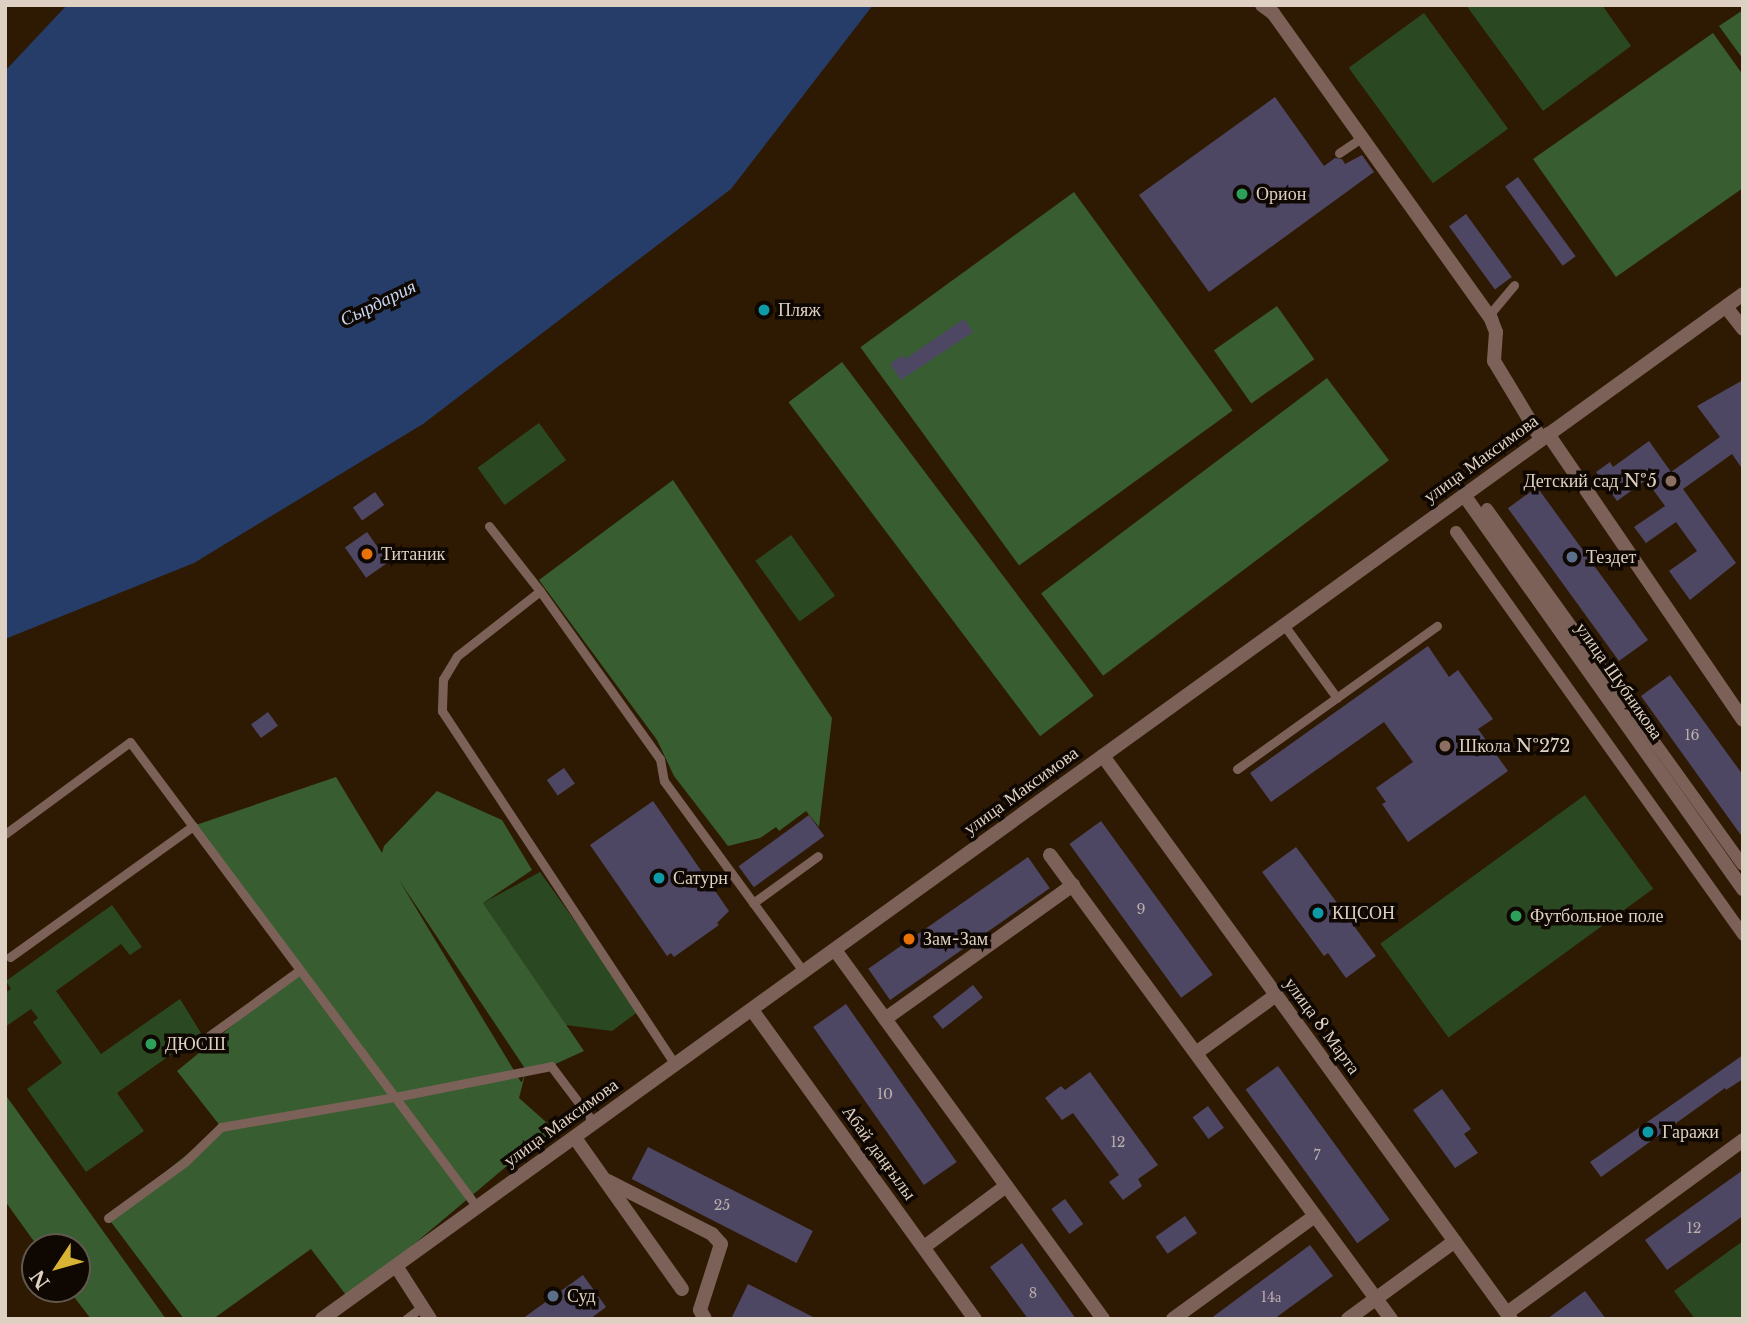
<!DOCTYPE html>
<meta charset="utf-8">
<style>
body{margin:0}
#map{position:relative;width:1748px;height:1324px;overflow:hidden;background:#2e1a02;font-family:"Libre Baskerville",serif}
div>[style]{position:absolute}
[style*='--x']{left:calc(var(--x)*1px);top:calc(var(--y)*1px);width:calc(var(--w)*1px);rotate:calc(var(--a)*1deg)}
.green>*{inset:0;background:#2a4923;transform-origin:0 0}
.forest>*{inset:0;background:#385d30;transform-origin:0 0}
.water>*{inset:0;background:#263d6a}
.building>*{inset:0;background:#4e4764;transform-origin:0 0}
.service>*{height:9px;margin:-4.5px;padding:0 4.5px;transform-origin:4.5px;border-radius:4.5px;background:#7b6157}
.pedestrian>*{height:12px;margin:-6px;padding:0 6px;transform-origin:6px;border-radius:6px;background:#7b6157}
.minor>*{height:14px;margin:-7px;padding:0 7px;transform-origin:7px;border-radius:7px;background:#7b6157}
.tertiary>*{height:14px;margin:-7px;padding:0 7px;transform-origin:7px;border-radius:7px;background:#7b6157}
.dots>*{width:19px;height:19px;translate:-50% -50%;box-sizing:border-box;border:4px solid #0f0701;border-radius:50%}
span{translate:-50% -50%;white-space:nowrap;text-align:center;line-height:1.15;-webkit-text-stroke:7px #0f0701;paint-order:stroke}
.number-label{font-size:14px;color:#baaeab}
.number-label span{-webkit-text-stroke-width:0}
.poi-label{font-size:18px;color:#ded1c3}
.left{translate:0 -50%;text-align:left}
.right{translate:-100% -50%;text-align:right}
.street-label{font-size:18px;color:#ded1c3}
.water-label{font-size:19px;color:#c4d5f3;font-style:italic}
.frame{position:absolute;inset:0;border:7px solid #ded1c3;pointer-events:none}
.north{position:absolute;left:21px;top:1233px;width:70px;height:70px;box-sizing:border-box;background:#0f0701;border:2px solid #62584f;border-radius:50%;rotate:234deg;font-size:19px;font-weight:700;line-height:28px;text-align:center;color:#ded1c3}
.north::after{content:'';display:block;margin:auto;width:24px;height:32px;background:#d9b334;clip-path:polygon(50% 0,100% 100%,50% 72%,0 100%)}
</style>
<div id="map">
<div class="green">
<div style="clip-path:polygon(1466px 5px,1602px 5px,1631px 46px,1543px 111px)"></div>
<div style="left:1424px;top:13px;width:143px;height:93px;rotate:54deg"></div>
<div style="left:539px;top:423px;width:46px;height:76px;rotate:54deg"></div>
<div style="left:791px;top:535px;width:75px;height:44px;rotate:54deg"></div>
<div style="left:1585px;top:795px;width:116px;height:253px;rotate:54deg"></div>
<div style="clip-path:polygon(540px 872px,639px 1011px,612px 1031px,566px 1025px,483px 903px)"></div>
<div style="clip-path:polygon(112px 905px,142px 947px,130px 955px,121px 944px,56px 991px,101px 1054px,180px 999px,201px 1033px,117px 1093px,144px 1131px,86px 1172px,27px 1089px,62px 1063px,33px 1022px,38px 1018px,31px 1009px,5px 1027px,5px 993px,11px 989px,6px 981px)"></div>
<div style="clip-path:polygon(1743px 1241px,1743px 1319px,1695px 1319px,1674px 1291px)"></div>
</div>
<div class="forest">
<div style="clip-path:polygon(1743px 10px,1743px 59px,1719px 26px)"></div>
<div style="clip-path:polygon(1713px 33px,1743px 75px,1743px 188px,1616px 277px,1533px 159px)"></div>
<div style="left:1074px;top:192px;width:270px;height:264px;rotate:54deg"></div>
<div style="left:1277px;top:306px;width:65px;height:77px;rotate:55deg"></div>
<div style="left:842px;top:362px;width:418px;height:67px;rotate:53deg"></div>
<div style="left:1327px;top:378px;width:103px;height:358px;rotate:53deg"></div>
<div style="clip-path:polygon(673px 480px,832px 718px,819px 827px,806px 811px,779px 831px,776px 827px,760px 838px,728px 846px,674px 776px,657px 740px,539px 580px)"></div>
<div style="clip-path:polygon(evenodd,336px 777px,382px 853px,384px 846px,437px 791px,502px 820px,532px 870px,483px 903px,584px 1051px,551px 1066px,526px 1071px,519px 1098px,555px 1130px,508px 1165px,349px 1299px,311px 1249px,213px 1319px,184px 1319px,108px 1218px,221px 1127px,177px 1071px,300px 970px,193px 826px,336px 777px,399px 880px,526px 1070px,522px 1082px,521px 1082px,399px 880px)"></div>
<div style="clip-path:polygon(7px 1097px,166px 1319px,91px 1319px,68px 1289px,77px 1289px,77px 1247px,38px 1247px,5px 1201px)"></div>
</div>
<div class="water">
<div style="clip-path:polygon(67px 5px,873px 5px,731px 189px,423px 424px,194px 563px,5px 639px,5px 71px)"></div>
</div>
<div class="building">
<div style="clip-path:polygon(1275px 97px,1324px 166px,1335px 158px,1342px 159px,1345px 164px,1362px 155px,1374px 172px,1209px 292px,1139px 195px)"></div>
<div style="left:1518px;top:177px;width:98px;height:16px;rotate:54deg"></div>
<div style="left:1466px;top:214px;width:78px;height:21px;rotate:54deg"></div>
<div style="clip-path:polygon(964px 319px,973px 332px,901px 380px,890px 364px,902px 355px,905px 359px)"></div>
<div style="clip-path:polygon(1743px 380px,1743px 470px,1732px 454px,1683px 489px,1736px 563px,1690px 600px,1669px 571px,1697px 551px,1676px 522px,1646px 543px,1634px 527px,1665px 506px,1646px 480px,1617px 501px,1596px 472px,1610px 462px,1613px 467px,1649px 441px,1671px 472px,1720px 437px,1697px 406px)"></div>
<div style="left:1537px;top:487px;width:189px;height:36px;rotate:54deg"></div>
<div style="left:375px;top:492px;width:16px;height:27px;rotate:55deg"></div>
<div style="left:367px;top:532px;width:37px;height:27px;rotate:55deg"></div>
<div style="clip-path:polygon(1428px 646px,1449px 677px,1458px 670px,1493px 719px,1478px 729px,1508px 771px,1408px 842px,1382px 804px,1386px 802px,1376px 788px,1413px 762px,1384px 722px,1271px 802px,1250px 773px)"></div>
<div style="clip-path:polygon(1670px 675px,1743px 775px,1743px 838px,1641px 696px)"></div>
<div style="left:268px;top:712px;width:17px;height:21px;rotate:54deg"></div>
<div style="left:564px;top:768px;width:19px;height:21px;rotate:55deg"></div>
<div style="clip-path:polygon(653px 801px,729px 911px,717px 923px,719px 925px,674px 957px,671px 953px,667px 956px,590px 845px)"></div>
<div style="left:809px;top:815px;width:26px;height:87px;rotate:54deg"></div>
<div style="left:1101px;top:821px;width:190px;height:39px;rotate:54deg"></div>
<div style="clip-path:polygon(1296px 847px,1376px 956px,1346px 978px,1328px 953px,1324px 956px,1262px 872px)"></div>
<div style="left:1028px;top:857px;width:38px;height:195px;rotate:55deg"></div>
<div style="left:973px;top:985px;width:16px;height:51px;rotate:52deg"></div>
<div style="left:846px;top:1004px;width:193px;height:40px;rotate:55deg"></div>
<div style="clip-path:polygon(1743px 1055px,1743px 1079px,1726px 1090px,1725px 1088px,1601px 1177px,1590px 1162px)"></div>
<div style="left:1278px;top:1066px;width:190px;height:40px;rotate:54deg"></div>
<div style="clip-path:polygon(1090px 1072px,1158px 1165px,1138px 1179px,1142px 1186px,1123px 1200px,1109px 1182px,1119px 1175px,1073px 1113px,1062px 1120px,1045px 1098px,1061px 1086px,1065px 1090px)"></div>
<div style="clip-path:polygon(1442px 1089px,1471px 1129px,1464px 1134px,1478px 1153px,1455px 1168px,1413px 1110px)"></div>
<div style="left:1208px;top:1106px;width:27px;height:19px;rotate:54deg"></div>
<div style="left:648px;top:1147px;width:185px;height:36px;rotate:27deg"></div>
<div style="clip-path:polygon(1743px 1170px,1743px 1216px,1667px 1270px,1645px 1240px)"></div>
<div style="left:1065px;top:1199px;width:31px;height:17px;rotate:54deg"></div>
<div style="left:1185px;top:1216px;width:21px;height:36px;rotate:55deg"></div>
<div style="clip-path:polygon(1022px 1243px,1076px 1319px,1028px 1319px,990px 1267px)"></div>
<div style="clip-path:polygon(1310px 1245px,1333px 1276px,1274px 1319px,1210px 1319px)"></div>
<div style="clip-path:polygon(583px 1275px,606px 1307px,590px 1319px,522px 1319px)"></div>
<div style="clip-path:polygon(748px 1284px,817px 1319px,731px 1319px)"></div>
<div style="clip-path:polygon(1585px 1291px,1606px 1319px,1547px 1319px)"></div>
</div>
<div class="service">
<div style="--x:1339;--y:153;--w:29;--a:-34"></div>
<div style="--x:1489;--y:315;--w:39;--a:-50"></div>
<div style="--x:489;--y:526;--w:83;--a:51.9"></div>
<div style="--x:540;--y:591;--w:206;--a:54.5"></div>
<div style="--x:660;--y:759;--w:22;--a:80"></div>
<div style="--x:664;--y:781;--w:237;--a:53.8"></div>
<div style="--x:540;--y:591;--w:105;--a:141.9"></div>
<div style="--x:457;--y:656;--w:27;--a:121"></div>
<div style="--x:443;--y:679;--w:32;--a:92"></div>
<div style="--x:442;--y:711;--w:424;--a:56.6"></div>
<div style="--x:1284;--y:625;--w:90;--a:54"></div>
<div style="--x:1237;--y:769;--w:246;--a:-35.6"></div>
<div style="--x:5;--y:834;--w:155;--a:-36.4"></div>
<div style="--x:130;--y:742;--w:580;--a:53.27"></div>
<div style="--x:753;--y:903;--w:80;--a:-35.9"></div>
<div style="--x:10;--y:957;--w:225;--a:-35.6"></div>
<div style="--x:198;--y:1044;--w:126;--a:-36"></div>
<div style="--x:108;--y:1218;--w:95;--a:-36"></div>
<div style="--x:185;--y:1162;--w:50;--a:-44.2"></div>
<div style="--x:221;--y:1127;--w:177;--a:-9.8"></div>
<div style="--x:395;--y:1097;--w:159;--a:-11.2"></div>
<div style="--x:551;--y:1066;--w:71;--a:53"></div>
<div style="--x:406;--y:1319;--w:20;--a:-37"></div>
</div>
<div class="pedestrian">
<div style="--x:1487;--y:509;--w:438;--a:54.3"></div>
<div style="--x:1456;--y:532;--w:495;--a:54.5"></div>
</div>
<div class="minor">
<div style="--x:1262;--y:5;--w:14;--a:36"></div>
<div style="--x:1273;--y:13;--w:376;--a:54.5"></div>
<div style="--x:1491;--y:319;--w:14;--a:69"></div>
<div style="--x:1496;--y:332;--w:29;--a:94"></div>
<div style="--x:1494;--y:361;--w:91;--a:58.9"></div>
<div style="--x:1726;--y:307;--w:28;--a:52"></div>
<div style="--x:1548;--y:434;--w:346;--a:55.7"></div>
<div style="--x:1464;--y:495;--w:483;--a:54.7"></div>
<div style="--x:1103;--y:756;--w:695;--a:54.07"></div>
<div style="--x:1050;--y:855;--w:576;--a:53.69"></div>
<div style="--x:835;--y:950;--w:456;--a:54"></div>
<div style="--x:885;--y:1019;--w:231;--a:-35.5"></div>
<div style="--x:1196;--y:1053;--w:99;--a:-35.9"></div>
<div style="--x:575;--y:1138;--w:185;--a:54.7"></div>
<div style="--x:608;--y:1181;--w:117;--a:27"></div>
<div style="--x:712;--y:1234;--w:13;--a:48"></div>
<div style="--x:721;--y:1244;--w:69;--a:107.7"></div>
<div style="--x:700;--y:1310;--w:10;--a:61"></div>
<div style="--x:924;--y:1247;--w:102;--a:-36.6"></div>
<div style="--x:396;--y:1266;--w:63;--a:57.3"></div>
<div style="--x:1507;--y:1313;--w:293;--a:-36.2"></div>
<div style="--x:1173;--y:1319;--w:175;--a:-36"></div>
<div style="--x:1348;--y:1319;--w:132;--a:-36.1"></div>
</div>
<div class="tertiary">
<div style="--x:752;--y:1010;--w:381;--a:54.2"></div>
<div style="--x:322;--y:1319;--w:1752;--a:-35.8"></div>
</div>
<div class="dots">
<div style="left:1242px;top:194px;background:#2e9e5b"></div>
<div style="left:764px;top:310px;background:#0f9aa8"></div>
<div style="left:1671px;top:481px;background:#8d6e63"></div>
<div style="left:367px;top:554px;background:#e8710a"></div>
<div style="left:1572px;top:557px;background:#5c6f8a"></div>
<div style="left:1445px;top:746px;background:#8d6e63"></div>
<div style="left:659px;top:878px;background:#0f9aa8"></div>
<div style="left:1318px;top:913px;background:#0f9aa8"></div>
<div style="left:1516px;top:916px;background:#2e9e5b"></div>
<div style="left:909px;top:939px;background:#e8710a"></div>
<div style="left:151px;top:1044px;background:#2e9e5b"></div>
<div style="left:1648px;top:1132px;background:#0f9aa8"></div>
<div style="left:553px;top:1296px;background:#5c6f8a"></div>
</div>
<div class="number-label">
<span style="left:1692px;top:735px">16</span>
<span style="left:1141px;top:909px">9</span>
<span style="left:885px;top:1094px">10</span>
<span style="left:1118px;top:1142px">12</span>
<span style="left:1317px;top:1155px">7</span>
<span style="left:722px;top:1205px">25</span>
<span style="left:1694px;top:1228px">12</span>
<span style="left:1033px;top:1293px">8</span>
<span style="left:1271px;top:1297px">14а</span>
</div>
<div class="poi-label">
<span class="left" style="left:1256px;top:194px">Орион</span>
<span class="left" style="left:778px;top:310px">Пляж</span>
<span class="right" style="left:1657px;top:481px">Детский сад №5</span>
<span class="left" style="left:381px;top:554px">Титаник</span>
<span class="left" style="left:1586px;top:557px">Тездет</span>
<span class="left" style="left:1459px;top:746px">Школа №272</span>
<span class="left" style="left:673px;top:878px">Сатурн</span>
<span class="left" style="left:1332px;top:913px">КЦСОН</span>
<span class="left" style="left:1530px;top:916px">Футбольное поле</span>
<span class="left" style="left:923px;top:939px">Зам-Зам</span>
<span class="left" style="left:165px;top:1044px">ДЮСШ</span>
<span class="left" style="left:1662px;top:1132px">Гаражи</span>
<span class="left" style="left:567px;top:1296px">Суд</span>
</div>
<div class="street-label">
<span style="left:1481px;top:459px;rotate:-36deg">улица Максимова</span>
<span style="left:1619px;top:681px;rotate:55deg">улица Шубникова</span>
<span style="left:1021px;top:791px;rotate:-36deg">улица Максимова</span>
<span style="left:1322px;top:1026px;rotate:54deg">улица 8 Марта</span>
<span style="left:561px;top:1123px;rotate:-36deg">улица Максимова</span>
<span style="left:879px;top:1153px;rotate:54deg">Абай даңғылы</span>
</div>
<div class="water-label">
<span style="left:378px;top:303px;rotate:-26deg">Сырдария</span>
</div>
<div class="frame"></div>
<div class="north">N</div>
</div>
